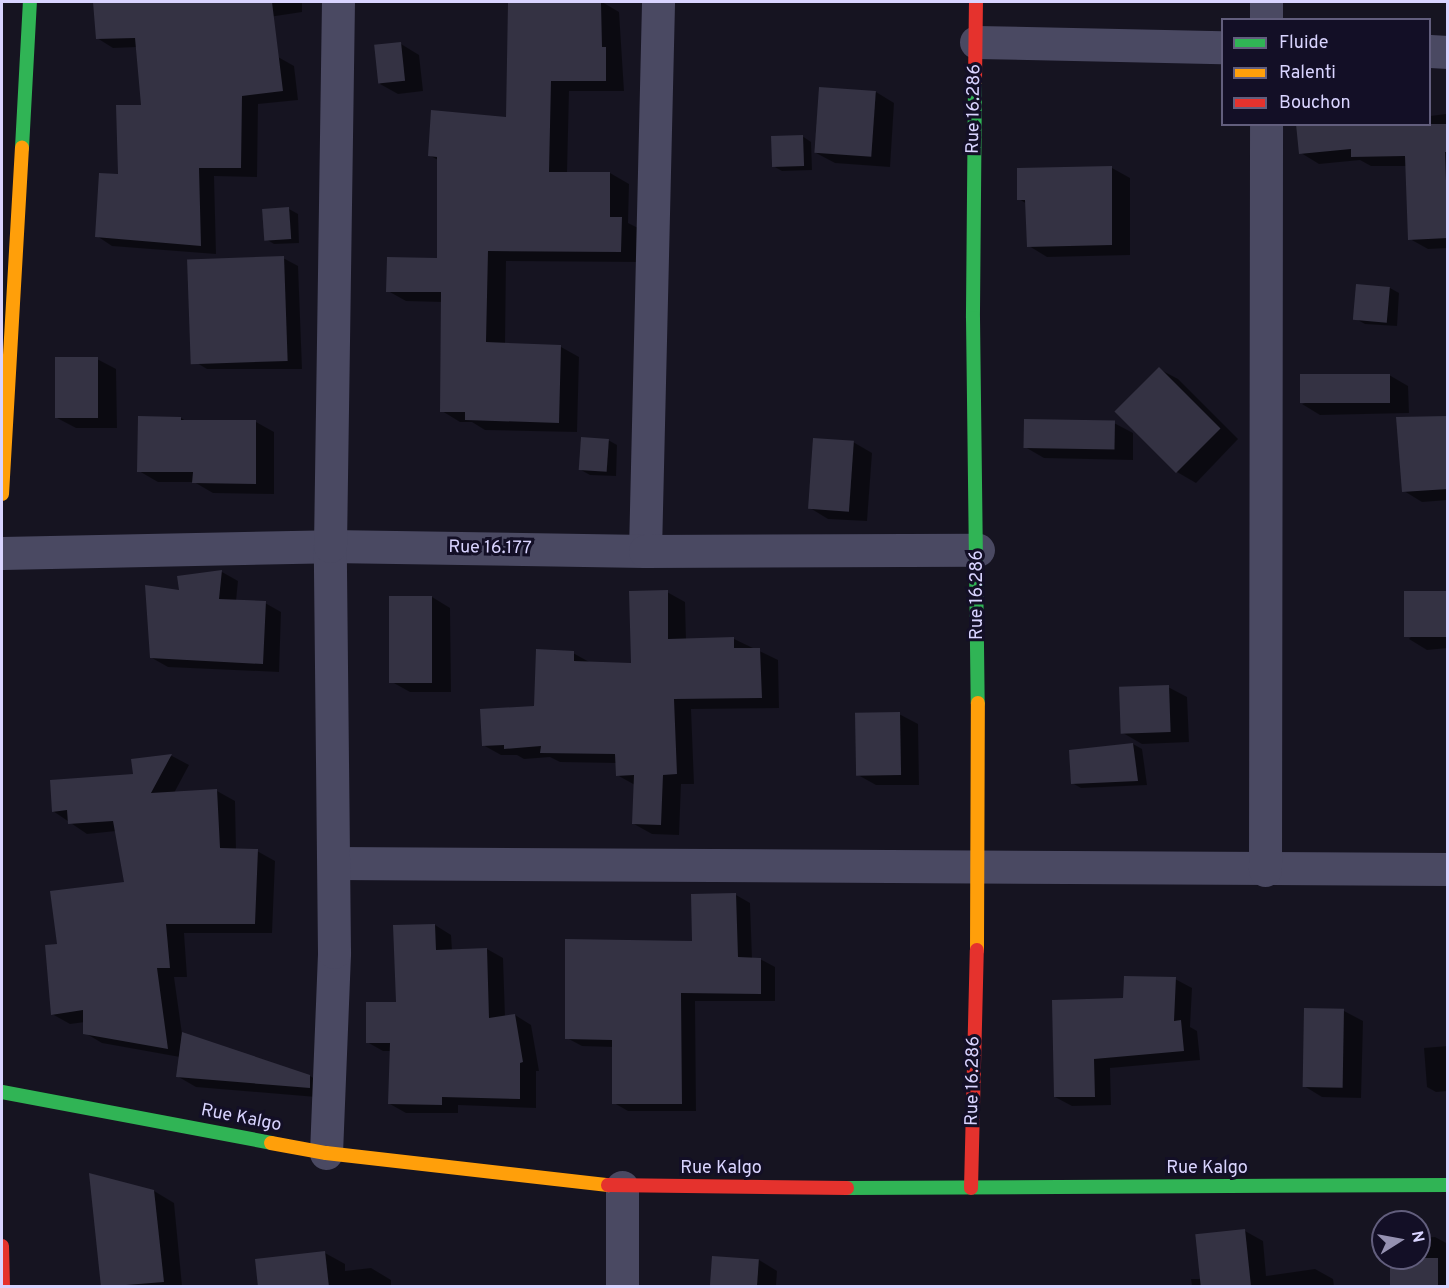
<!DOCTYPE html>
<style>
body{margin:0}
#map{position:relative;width:1449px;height:1288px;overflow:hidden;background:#161421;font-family:Overpass,sans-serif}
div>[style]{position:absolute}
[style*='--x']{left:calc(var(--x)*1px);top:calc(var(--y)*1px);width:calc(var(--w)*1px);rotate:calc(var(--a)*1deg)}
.shadow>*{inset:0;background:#0007}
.building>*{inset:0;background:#343243;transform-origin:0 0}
.street>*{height:33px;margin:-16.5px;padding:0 16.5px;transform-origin:16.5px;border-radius:16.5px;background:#4a4962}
.fast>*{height:14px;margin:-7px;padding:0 7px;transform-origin:7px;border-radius:7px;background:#30b455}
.slow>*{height:14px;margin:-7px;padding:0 7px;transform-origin:7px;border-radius:7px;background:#ff9f0a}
.jam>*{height:14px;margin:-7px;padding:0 7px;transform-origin:7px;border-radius:7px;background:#e5322d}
span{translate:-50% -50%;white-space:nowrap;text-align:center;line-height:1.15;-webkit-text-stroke:6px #130f26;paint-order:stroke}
.street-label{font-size:18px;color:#d9d4ff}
.frame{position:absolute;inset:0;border:3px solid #d9d4ff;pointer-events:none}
.legend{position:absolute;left:1221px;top:18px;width:210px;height:108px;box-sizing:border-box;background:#130f26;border:2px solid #625e7d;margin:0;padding:8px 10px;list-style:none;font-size:18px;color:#d9d4ff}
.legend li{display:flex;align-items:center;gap:12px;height:30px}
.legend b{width:30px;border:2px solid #625e7d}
.north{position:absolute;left:1371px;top:1210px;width:60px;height:60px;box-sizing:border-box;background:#130f26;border:2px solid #625e7d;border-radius:50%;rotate:79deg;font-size:16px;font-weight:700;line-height:24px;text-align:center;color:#d9d4ff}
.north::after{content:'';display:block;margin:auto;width:21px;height:27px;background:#9591b1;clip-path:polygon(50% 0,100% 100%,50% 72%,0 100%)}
</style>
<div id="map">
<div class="shadow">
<div style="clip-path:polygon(95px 2px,302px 2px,302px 12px,196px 28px,278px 57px,294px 66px,298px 100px,258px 104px,257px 177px,214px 176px,216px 254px,112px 246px,97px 236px,142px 106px,137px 47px,113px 48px,97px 38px)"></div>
<div style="clip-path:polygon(510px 2px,602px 2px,619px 12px,624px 91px,569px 91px,567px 173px,610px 173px,629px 184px,628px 223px,640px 229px,639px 262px,506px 261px,505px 345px,561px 347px,579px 357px,577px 432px,485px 430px,472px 422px,460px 422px,442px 411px,442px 302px,406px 301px,388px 291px,439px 259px,438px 160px,429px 155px,507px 118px)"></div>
<div style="clip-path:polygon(401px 44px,419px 55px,423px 91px,398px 94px,380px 84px)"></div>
<div style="clip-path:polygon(876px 92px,894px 103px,890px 167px,835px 163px,816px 153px)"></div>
<div style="clip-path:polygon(1446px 114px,1448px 248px,1428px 249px,1410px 239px,1407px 166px,1371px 166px,1360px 160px,1319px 164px,1301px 153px,1430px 124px,1430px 116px)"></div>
<div style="clip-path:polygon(802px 136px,811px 142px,812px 170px,782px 171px,773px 166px)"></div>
<div style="clip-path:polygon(1112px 168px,1130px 178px,1130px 255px,1047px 257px,1029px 246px,1027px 204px,1019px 199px)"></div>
<div style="clip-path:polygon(289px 209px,298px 214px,299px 243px,274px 244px,266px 239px)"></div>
<div style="clip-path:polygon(283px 258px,298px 266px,302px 369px,207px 369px,192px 360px)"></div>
<div style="clip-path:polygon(1390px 288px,1399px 293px,1397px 326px,1365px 324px,1356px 319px)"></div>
<div style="clip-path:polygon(97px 359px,116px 369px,117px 428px,76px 428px,57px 418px)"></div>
<div style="clip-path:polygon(1159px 369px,1178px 379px,1238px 439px,1196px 483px,1177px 472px)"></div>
<div style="clip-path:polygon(1389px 375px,1408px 386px,1409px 413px,1320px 415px,1302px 404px)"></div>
<div style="clip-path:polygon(1448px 417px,1448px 500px,1422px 502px,1404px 491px)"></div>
<div style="clip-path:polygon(181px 418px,186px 421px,256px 422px,274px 432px,274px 494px,213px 493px,194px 482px,158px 482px,139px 471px)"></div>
<div style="clip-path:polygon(1114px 423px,1133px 433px,1133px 460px,1044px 458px,1025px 447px)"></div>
<div style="clip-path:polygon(608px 440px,617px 445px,616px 476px,590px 475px,581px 470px)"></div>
<div style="clip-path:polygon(853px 442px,872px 453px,867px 521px,828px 519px,810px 508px)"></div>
<div style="clip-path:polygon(222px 572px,238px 581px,236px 601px,265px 603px,281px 612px,279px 672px,168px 667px,152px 658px,181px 592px,179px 577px)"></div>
<div style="clip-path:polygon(667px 592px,685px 602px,686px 640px,734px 639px,778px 660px,779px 708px,691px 709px,694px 784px,681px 784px,679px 835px,652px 834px,634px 824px,635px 785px,617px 775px,617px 763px,560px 762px,550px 757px,524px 759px,517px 755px,501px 755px,483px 745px,535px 707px,573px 653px,591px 663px,632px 664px)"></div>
<div style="clip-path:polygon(1448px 592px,1448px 648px,1427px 650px,1409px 639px)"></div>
<div style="clip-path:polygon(432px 597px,450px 608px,451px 692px,410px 692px,392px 682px)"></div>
<div style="clip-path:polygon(1168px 687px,1187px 697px,1189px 742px,1142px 744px,1123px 733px)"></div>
<div style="clip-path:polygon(899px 714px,918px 724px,919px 785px,876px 785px,858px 775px)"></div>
<div style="clip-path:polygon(1133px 744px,1142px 749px,1147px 785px,1081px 788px,1072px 783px)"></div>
<div style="clip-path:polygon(172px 756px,189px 765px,174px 793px,217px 791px,235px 801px,236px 850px,257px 851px,275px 861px,272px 933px,184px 933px,187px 977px,174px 977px,182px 1034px,310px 1076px,328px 1087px,328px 1098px,196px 1087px,177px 1076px,180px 1057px,102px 1043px,85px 1033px,85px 1022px,70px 1024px,52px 1014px,58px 945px,126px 883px,116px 831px,87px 834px,53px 811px,135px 775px,133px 760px)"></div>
<div style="clip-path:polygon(736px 895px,750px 903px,752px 959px,760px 959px,775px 967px,775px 1001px,695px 1001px,696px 1111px,628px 1111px,614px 1103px,614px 1047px,582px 1046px,567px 1038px,694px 942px)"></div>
<div style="clip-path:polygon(435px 925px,451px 935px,452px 951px,487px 949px,503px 958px,505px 1017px,515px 1015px,531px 1025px,539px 1071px,536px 1071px,536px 1108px,458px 1105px,458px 1113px,406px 1113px,390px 1104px,391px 1051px,383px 1051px,367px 1042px,398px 1004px)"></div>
<div style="clip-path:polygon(1175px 979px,1192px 988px,1190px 1027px,1197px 1031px,1200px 1060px,1110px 1068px,1111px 1105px,1072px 1106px,1055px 1097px,1125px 1000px)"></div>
<div style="clip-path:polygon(1305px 1010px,1344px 1011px,1363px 1021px,1361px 1098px,1322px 1097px,1304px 1086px)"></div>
<div style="clip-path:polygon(1448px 1046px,1448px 1091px,1436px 1092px,1427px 1087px,1424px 1048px)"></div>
<div style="clip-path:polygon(154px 1191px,174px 1203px,182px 1286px,101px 1286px)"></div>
<div style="clip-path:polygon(1245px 1231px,1263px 1241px,1266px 1276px,1315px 1269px,1333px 1279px,1334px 1286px,1192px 1286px,1191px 1279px,1200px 1279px)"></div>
<div style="clip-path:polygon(1435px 1237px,1448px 1244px,1448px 1286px,1393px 1286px,1391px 1258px,1419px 1258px,1419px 1238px)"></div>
<div style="clip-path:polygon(325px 1253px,345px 1264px,345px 1271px,371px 1268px,391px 1280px,391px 1286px,260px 1286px)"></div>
<div style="clip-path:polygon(759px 1260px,777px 1271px,776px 1286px,712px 1286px)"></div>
</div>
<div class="building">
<div style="clip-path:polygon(93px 2px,272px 2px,283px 91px,242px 96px,241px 168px,199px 168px,201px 246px,95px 237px,99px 173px,118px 174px,116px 105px,141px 105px,135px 38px,96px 39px)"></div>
<div style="clip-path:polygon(508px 2px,601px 2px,602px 47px,606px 47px,606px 81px,551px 81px,549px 172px,610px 172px,610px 217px,622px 217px,621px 252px,488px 251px,486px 342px,561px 345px,559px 423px,465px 420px,465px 412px,440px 412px,441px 292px,386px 292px,387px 257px,437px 258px,437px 157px,428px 156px,431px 110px,506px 117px)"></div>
<div style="left:401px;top:42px;width:39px;height:27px;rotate:84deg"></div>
<div style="left:819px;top:87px;width:57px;height:66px;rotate:4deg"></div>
<div style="clip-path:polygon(1296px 124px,1448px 124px,1448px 152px,1445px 152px,1448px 238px,1408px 240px,1405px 156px,1351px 157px,1351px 149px,1299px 154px)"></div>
<div style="left:803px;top:135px;width:31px;height:32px;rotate:88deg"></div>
<div style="clip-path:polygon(1112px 166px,1112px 245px,1027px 247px,1025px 200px,1017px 200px,1017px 168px)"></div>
<div style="left:289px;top:207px;width:32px;height:27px;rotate:86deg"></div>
<div style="left:284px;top:256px;width:105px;height:97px;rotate:88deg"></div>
<div style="left:1356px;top:284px;width:34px;height:36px;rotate:5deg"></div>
<div style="left:55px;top:357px;width:43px;height:61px"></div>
<div style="left:1159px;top:367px;width:87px;height:63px;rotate:45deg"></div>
<div style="left:1390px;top:374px;width:29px;height:90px;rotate:90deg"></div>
<div style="clip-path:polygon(138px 416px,181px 417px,181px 420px,256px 420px,256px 484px,192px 483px,193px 472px,137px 472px)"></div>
<div style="clip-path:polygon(1448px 416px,1448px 489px,1402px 492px,1396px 417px)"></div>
<div style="left:1024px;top:419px;width:91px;height:29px;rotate:1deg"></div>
<div style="left:581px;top:437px;width:28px;height:33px;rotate:4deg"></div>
<div style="left:813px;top:438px;width:41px;height:71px;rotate:4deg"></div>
<div style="clip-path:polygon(222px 570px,219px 599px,266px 601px,263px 664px,150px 658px,145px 585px,179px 590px,177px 576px)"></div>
<div style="clip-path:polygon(668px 590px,668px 639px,734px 637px,734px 648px,760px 648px,762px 698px,674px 699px,677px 774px,663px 775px,661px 825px,632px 824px,634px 775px,616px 776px,615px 754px,540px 753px,541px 746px,504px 749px,504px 745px,482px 746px,480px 709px,534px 706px,536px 649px,574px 651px,574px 661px,631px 663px,629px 591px)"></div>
<div style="left:1448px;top:591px;width:46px;height:44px;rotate:90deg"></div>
<div style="left:389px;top:596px;width:43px;height:87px"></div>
<div style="left:1169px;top:685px;width:47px;height:50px;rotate:88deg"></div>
<div style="left:900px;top:712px;width:63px;height:45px;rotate:89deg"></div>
<div style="clip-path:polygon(1133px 743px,1138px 781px,1071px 784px,1069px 750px)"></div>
<div style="clip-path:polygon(172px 754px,151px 793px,217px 789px,220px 848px,258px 849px,255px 924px,166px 924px,170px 968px,157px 968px,168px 1049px,83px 1034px,83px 1010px,51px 1015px,45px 945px,57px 944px,50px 891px,124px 882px,113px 821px,68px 824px,67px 810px,52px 812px,50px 780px,133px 774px,131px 759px)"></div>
<div style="clip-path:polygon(736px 893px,738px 957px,761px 958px,761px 994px,681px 993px,682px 1104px,612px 1104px,612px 1040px,565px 1039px,565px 939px,692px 941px,691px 894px)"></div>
<div style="clip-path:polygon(435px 924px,436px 950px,487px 948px,489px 1018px,515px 1014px,523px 1062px,520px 1063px,520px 1099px,442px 1097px,442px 1105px,388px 1104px,390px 1043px,366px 1043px,366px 1002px,396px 1002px,393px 925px)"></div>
<div style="clip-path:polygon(1124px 976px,1176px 977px,1174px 1021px,1181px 1020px,1184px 1051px,1094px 1059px,1095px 1097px,1054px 1097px,1052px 1000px,1123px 998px)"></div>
<div style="left:1304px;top:1008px;width:40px;height:79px;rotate:1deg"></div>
<div style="clip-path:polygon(182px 1032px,310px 1075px,310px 1088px,176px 1077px)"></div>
<div style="clip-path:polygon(89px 1173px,154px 1190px,164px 1282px,101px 1287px)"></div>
<div style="left:1245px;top:1229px;width:58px;height:50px;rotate:84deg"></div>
<div style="clip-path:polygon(325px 1251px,329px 1287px,258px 1287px,255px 1259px)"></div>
<div style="left:712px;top:1256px;width:47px;height:31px;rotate:4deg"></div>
<div style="left:1390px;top:1258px;width:48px;height:29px"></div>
</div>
<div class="street">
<div style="--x:1266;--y:2;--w:18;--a:90"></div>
<div style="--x:976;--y:42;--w:246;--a:1.2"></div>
<div style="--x:1430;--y:51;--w:18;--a:3"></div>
<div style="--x:645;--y:551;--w:549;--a:-88.64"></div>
<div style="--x:2;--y:553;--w:328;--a:-1.2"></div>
<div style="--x:330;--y:546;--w:315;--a:0.9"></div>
<div style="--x:645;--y:551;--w:333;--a:-0.2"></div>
<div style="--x:334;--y:863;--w:1114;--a:0.31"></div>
<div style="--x:1265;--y:870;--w:746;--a:-89.92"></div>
<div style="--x:326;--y:1153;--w:201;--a:-87.7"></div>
<div style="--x:334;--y:952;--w:406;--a:-90.6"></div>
<div style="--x:330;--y:546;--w:544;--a:-89.16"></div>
<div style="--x:622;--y:1286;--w:99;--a:-90"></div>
</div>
<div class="fast">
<div style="--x:975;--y:81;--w:237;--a:90.5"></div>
<div style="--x:973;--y:318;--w:385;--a:89.3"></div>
<div style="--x:22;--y:148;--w:146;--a:-86.9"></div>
<div style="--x:2;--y:1092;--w:274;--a:10.7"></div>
<div style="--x:847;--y:1188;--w:601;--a:-0.29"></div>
</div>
<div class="slow">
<div style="--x:2;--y:494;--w:347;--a:-86.7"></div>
<div style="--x:977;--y:950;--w:247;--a:-89.8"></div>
<div style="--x:271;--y:1143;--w:56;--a:10.3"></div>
<div style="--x:326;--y:1153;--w:284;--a:6.5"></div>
</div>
<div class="jam">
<div style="--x:975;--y:81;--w:79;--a:-89.3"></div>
<div style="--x:608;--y:1185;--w:239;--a:0.7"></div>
<div style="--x:971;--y:1188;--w:238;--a:-88.6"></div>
<div style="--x:2;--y:1246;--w:40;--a:88.6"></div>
</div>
<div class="street-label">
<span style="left:975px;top:109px;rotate:-89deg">Rue 16.286</span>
<span style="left:490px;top:549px;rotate:1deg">Rue 16.177</span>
<span style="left:978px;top:595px;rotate:-90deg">Rue 16.286</span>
<span style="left:974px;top:1081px;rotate:-89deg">Rue 16.286</span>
<span style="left:241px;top:1119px;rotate:11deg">Rue Kalgo</span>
<span style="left:721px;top:1169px">Rue Kalgo</span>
<span style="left:1207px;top:1169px">Rue Kalgo</span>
</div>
<div class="frame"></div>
<ul class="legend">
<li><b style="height:8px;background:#30b455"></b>Fluide</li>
<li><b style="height:8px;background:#ff9f0a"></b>Ralenti</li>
<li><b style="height:8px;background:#e5322d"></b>Bouchon</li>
</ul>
<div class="north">N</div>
</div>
